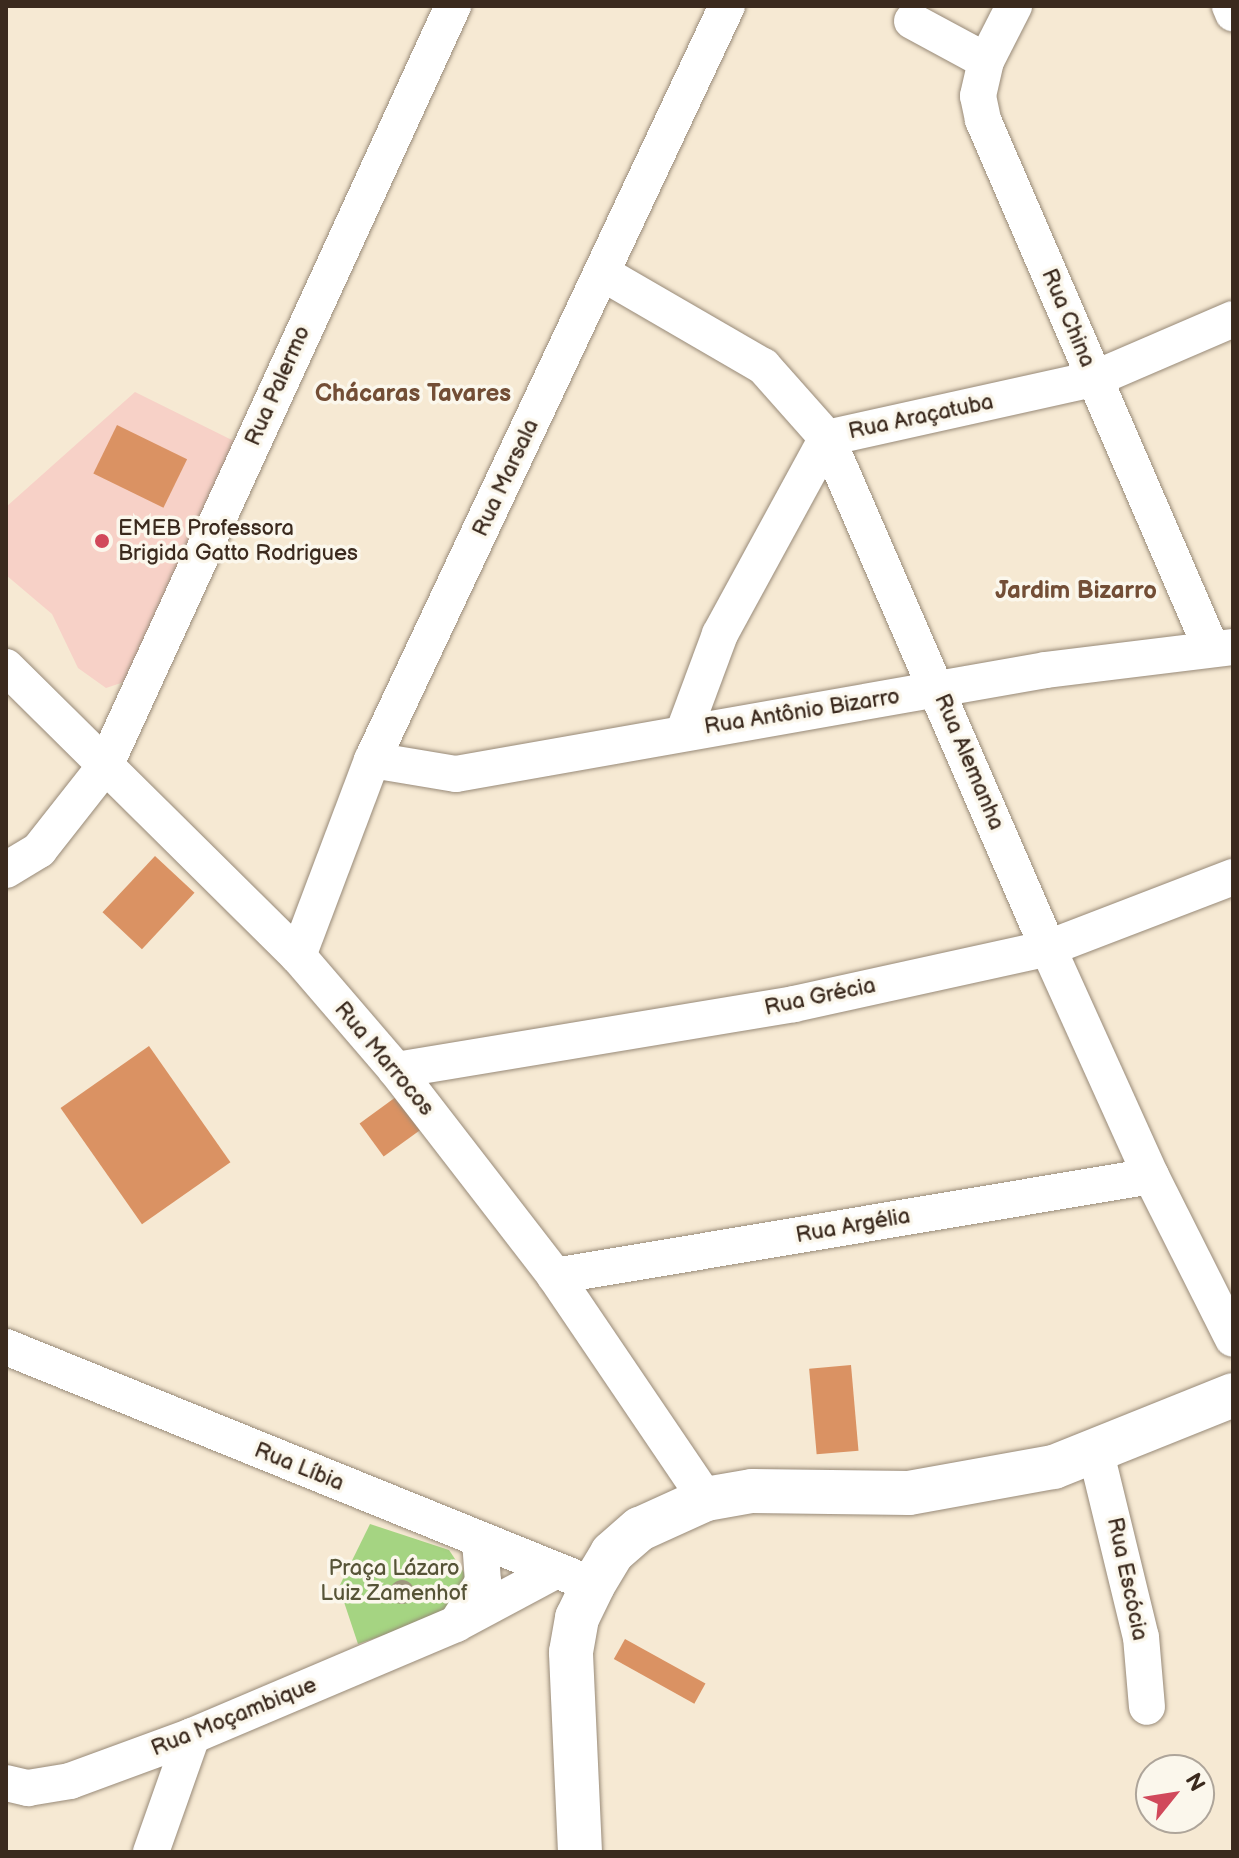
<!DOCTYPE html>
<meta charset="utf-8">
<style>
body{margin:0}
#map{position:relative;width:1239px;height:1858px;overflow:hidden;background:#f6e9d3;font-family:"Balsamiq Sans",sans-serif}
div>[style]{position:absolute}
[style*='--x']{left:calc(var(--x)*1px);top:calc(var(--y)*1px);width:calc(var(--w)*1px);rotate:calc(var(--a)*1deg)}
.built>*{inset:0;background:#f7d1c7}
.green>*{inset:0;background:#a5d482}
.building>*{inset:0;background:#da9263;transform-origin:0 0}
.roads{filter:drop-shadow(0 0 2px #988a78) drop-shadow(0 0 2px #988a78)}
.street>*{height:36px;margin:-18px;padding:0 18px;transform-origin:18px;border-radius:18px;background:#fff}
.secondary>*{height:44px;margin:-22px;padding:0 22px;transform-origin:22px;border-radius:22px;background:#fff}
.trees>*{width:24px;height:24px;margin:-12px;border-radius:50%;background:#9e977d}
.dots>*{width:22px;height:22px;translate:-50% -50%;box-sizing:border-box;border:4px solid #fbf7ec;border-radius:50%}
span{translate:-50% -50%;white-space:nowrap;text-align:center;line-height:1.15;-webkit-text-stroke:7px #fbf7ec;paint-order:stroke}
.street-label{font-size:22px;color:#3b2a1e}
.poi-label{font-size:22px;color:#3b2a1e}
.left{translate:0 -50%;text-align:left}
.park-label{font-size:22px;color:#565437}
.neighbourhood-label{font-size:24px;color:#734e36;font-weight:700}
.frame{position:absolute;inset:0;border:8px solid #3b2a1e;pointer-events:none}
.north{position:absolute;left:1135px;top:1754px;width:80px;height:80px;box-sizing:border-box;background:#fbf7ec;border:2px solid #aea59a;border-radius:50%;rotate:60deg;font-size:22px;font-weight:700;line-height:32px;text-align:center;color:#3b2a1e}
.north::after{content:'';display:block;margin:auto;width:28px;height:36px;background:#d1495b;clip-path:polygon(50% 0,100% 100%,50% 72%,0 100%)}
</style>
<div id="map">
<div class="built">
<div style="clip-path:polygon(135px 392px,244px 446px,133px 679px,106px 688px,78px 668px,52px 614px,6px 575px,6px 507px)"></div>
</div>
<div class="green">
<div style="clip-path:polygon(370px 1524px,449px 1550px,467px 1577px,446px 1614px,358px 1644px,339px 1587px)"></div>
</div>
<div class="building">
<div style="left:117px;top:425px;width:78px;height:54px;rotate:26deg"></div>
<div style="left:155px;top:856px;width:54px;height:77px;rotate:43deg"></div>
<div style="left:149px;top:1046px;width:142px;height:108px;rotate:55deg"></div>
<div style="left:400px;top:1094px;width:41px;height:50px;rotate:54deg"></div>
<div style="left:851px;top:1365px;width:86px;height:42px;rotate:85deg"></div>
<div style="left:625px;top:1639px;width:92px;height:23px;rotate:29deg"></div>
</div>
<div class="roads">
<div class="street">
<div style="--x:1230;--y:6;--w:8;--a:67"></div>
<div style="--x:912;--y:21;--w:84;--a:28.4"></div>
<div style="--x:986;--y:61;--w:36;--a:103"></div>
<div style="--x:978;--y:96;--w:25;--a:78"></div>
<div style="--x:983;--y:120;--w:575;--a:66.64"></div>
<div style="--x:986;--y:61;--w:62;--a:-63"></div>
<div style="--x:604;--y:274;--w:184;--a:30.1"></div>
<div style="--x:763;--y:366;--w:96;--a:48.4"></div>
<div style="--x:827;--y:438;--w:556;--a:66.57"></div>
<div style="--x:1048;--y:948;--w:250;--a:65.7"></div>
<div style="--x:1151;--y:1176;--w:182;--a:63.3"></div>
<div style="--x:6;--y:667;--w:411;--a:44.7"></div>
<div style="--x:298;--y:956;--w:150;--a:49.3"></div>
<div style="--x:396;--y:1070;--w:260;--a:52.3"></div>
<div style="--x:555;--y:1276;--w:269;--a:55.9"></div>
<div style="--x:684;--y:731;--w:103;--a:-69.6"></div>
<div style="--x:720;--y:634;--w:223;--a:-61.4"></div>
<div style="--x:827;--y:438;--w:273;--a:-12.5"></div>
<div style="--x:1094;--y:379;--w:151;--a:-23.3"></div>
<div style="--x:372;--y:760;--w:85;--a:9.5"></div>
<div style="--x:456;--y:774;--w:599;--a:-10"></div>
<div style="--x:1046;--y:670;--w:188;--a:-7"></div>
<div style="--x:6;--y:870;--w:39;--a:-31"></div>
<div style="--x:39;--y:850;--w:107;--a:-51.8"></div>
<div style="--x:105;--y:766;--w:836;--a:-65.4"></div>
<div style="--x:298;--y:956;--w:210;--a:-69.3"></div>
<div style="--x:372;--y:760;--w:833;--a:-64.79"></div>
<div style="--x:396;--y:1070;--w:403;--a:-9.4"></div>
<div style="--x:794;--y:1004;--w:260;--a:-12.4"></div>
<div style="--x:1048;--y:948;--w:198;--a:-21"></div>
<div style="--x:555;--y:1276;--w:604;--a:-9.52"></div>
<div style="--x:6;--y:1347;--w:633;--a:22.07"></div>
<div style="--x:1096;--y:1453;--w:189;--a:76.3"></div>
<div style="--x:1141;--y:1637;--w:70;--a:85.1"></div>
<div style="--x:457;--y:1623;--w:49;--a:-57.6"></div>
<div style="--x:483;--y:1582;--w:42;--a:-94.1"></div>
<div style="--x:6;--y:1783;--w:23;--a:13"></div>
<div style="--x:28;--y:1788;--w:43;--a:-9.5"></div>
<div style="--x:70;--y:1781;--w:130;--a:-20.2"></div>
<div style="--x:192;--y:1736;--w:287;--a:-23"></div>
<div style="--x:456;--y:1624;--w:112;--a:-28.2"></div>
<div style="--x:151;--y:1852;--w:123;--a:-70.5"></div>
</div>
<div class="secondary">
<div style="--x:580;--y:1852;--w:200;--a:-92.6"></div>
<div style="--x:571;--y:1652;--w:35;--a:-80"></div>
<div style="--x:577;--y:1618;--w:37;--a:-64"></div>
<div style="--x:593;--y:1585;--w:37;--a:-59"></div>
<div style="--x:612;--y:1553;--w:37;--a:-41"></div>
<div style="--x:640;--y:1529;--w:72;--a:-24.4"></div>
<div style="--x:706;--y:1499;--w:47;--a:-9.9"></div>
<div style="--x:752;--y:1491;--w:157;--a:0.7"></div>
<div style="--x:909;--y:1493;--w:147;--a:-10.2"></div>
<div style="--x:1054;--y:1467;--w:193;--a:-21.9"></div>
</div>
</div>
<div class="trees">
<div style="left:402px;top:1592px"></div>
</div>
<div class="dots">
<div style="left:102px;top:541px;background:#d1495b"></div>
</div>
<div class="street-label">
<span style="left:1068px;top:318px;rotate:67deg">Rua China</span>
<span style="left:278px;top:386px;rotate:-66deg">Rua Palermo</span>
<span style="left:921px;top:417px;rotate:-12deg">Rua Araçatuba</span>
<span style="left:506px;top:478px;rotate:-65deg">Rua Marsala</span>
<span style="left:802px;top:712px;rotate:-9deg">Rua Antônio Bizarro</span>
<span style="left:969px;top:762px;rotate:67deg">Rua Alemanha</span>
<span style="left:820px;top:997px;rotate:-12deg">Rua Grécia</span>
<span style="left:384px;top:1059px;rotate:50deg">Rua Marrocos</span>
<span style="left:853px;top:1226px;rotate:-10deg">Rua Argélia</span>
<span style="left:299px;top:1467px;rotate:22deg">Rua Líbia</span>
<span style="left:1127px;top:1579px;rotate:78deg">Rua Escócia</span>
<span style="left:234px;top:1717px;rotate:-22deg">Rua Moçambique</span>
</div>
<div class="poi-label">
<span class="left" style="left:118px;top:541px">EMEB Professora<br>Brigida Gatto Rodrigues</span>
</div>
<div class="park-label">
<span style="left:394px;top:1581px">Praça Lázaro<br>Luiz Zamenhof</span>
</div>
<div class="neighbourhood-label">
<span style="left:413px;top:394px">Chácaras Tavares</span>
<span style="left:1076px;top:591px">Jardim Bizarro</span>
</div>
<div class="frame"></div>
<div class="north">N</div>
</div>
